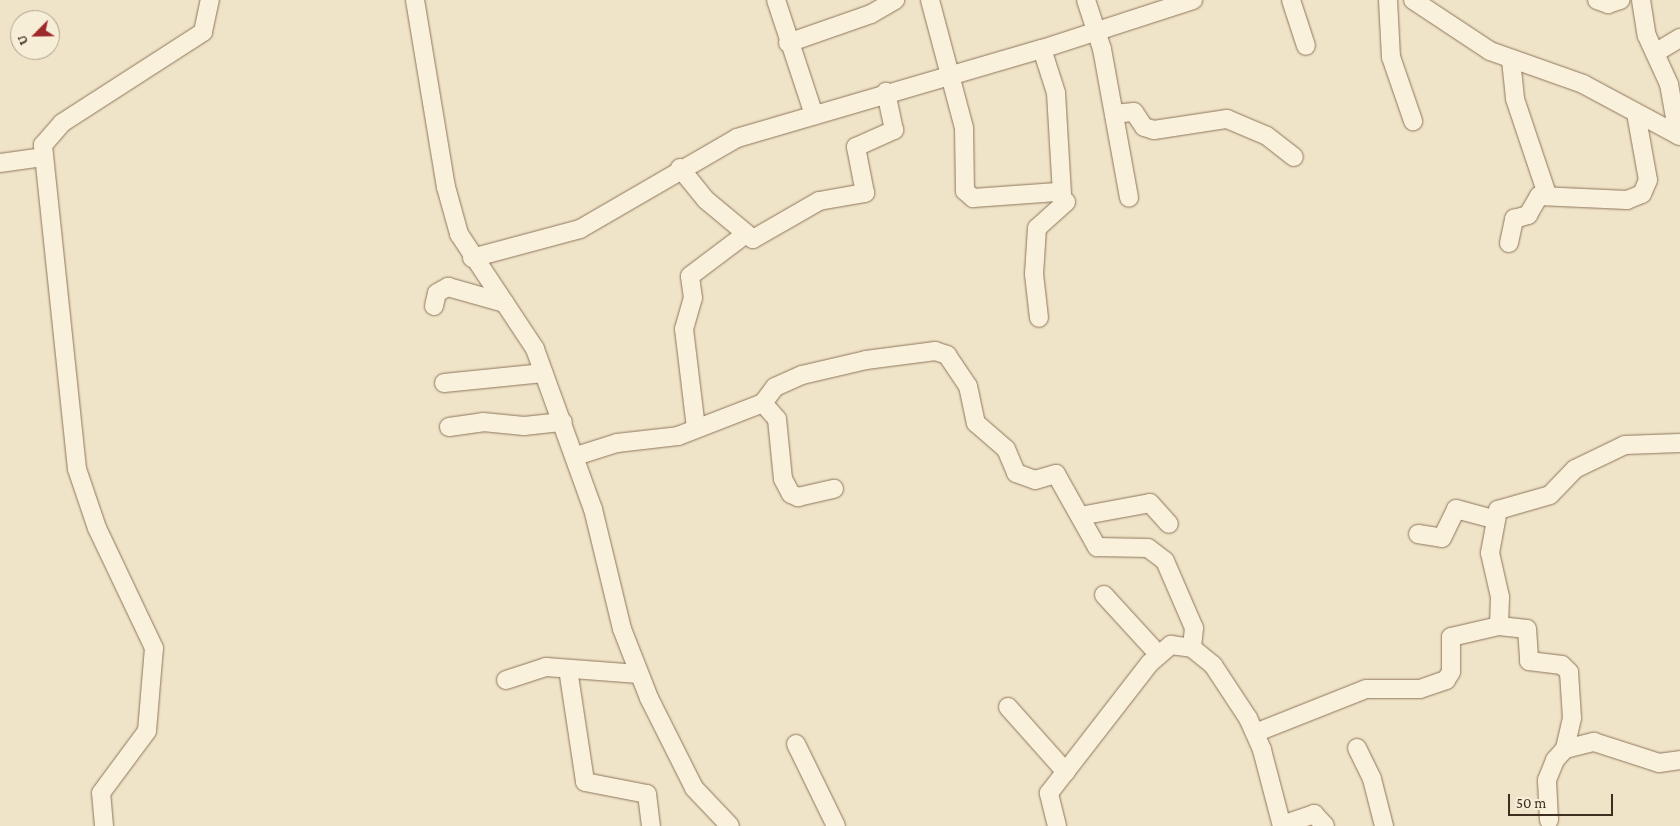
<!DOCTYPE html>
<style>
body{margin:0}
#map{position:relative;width:1680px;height:826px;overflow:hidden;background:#f0e4c8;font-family:"Crimson Pro",serif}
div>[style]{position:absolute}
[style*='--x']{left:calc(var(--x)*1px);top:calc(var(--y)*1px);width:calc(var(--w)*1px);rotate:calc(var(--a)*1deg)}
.roads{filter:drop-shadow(0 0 1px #8d765c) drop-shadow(0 0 1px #8d765c)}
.minor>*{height:18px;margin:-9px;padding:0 9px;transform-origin:9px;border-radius:9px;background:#faf1dc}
span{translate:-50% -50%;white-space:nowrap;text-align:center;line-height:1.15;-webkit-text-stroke:4px #f7eed8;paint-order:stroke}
.north{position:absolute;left:10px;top:10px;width:50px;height:50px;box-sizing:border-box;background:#f7eed8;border:1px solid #ada18e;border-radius:50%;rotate:247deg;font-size:14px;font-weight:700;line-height:20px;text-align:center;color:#3d2e20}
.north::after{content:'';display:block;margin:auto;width:18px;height:22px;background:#9e2a2b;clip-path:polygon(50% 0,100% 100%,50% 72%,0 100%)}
.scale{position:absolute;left:1508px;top:794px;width:105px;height:22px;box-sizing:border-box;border:2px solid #3d2e20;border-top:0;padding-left:6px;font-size:15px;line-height:18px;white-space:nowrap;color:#3d2e20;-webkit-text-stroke:4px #f7eed8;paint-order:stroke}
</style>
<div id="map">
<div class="roads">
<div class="minor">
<div style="--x:415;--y:0;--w:190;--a:80.6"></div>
<div style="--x:446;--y:187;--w:49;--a:74.5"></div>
<div style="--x:459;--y:234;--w:138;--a:56.5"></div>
<div style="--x:535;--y:349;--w:170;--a:70.1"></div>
<div style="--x:593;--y:509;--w:123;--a:76.4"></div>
<div style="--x:622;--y:629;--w:74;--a:68.6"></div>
<div style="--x:649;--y:698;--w:101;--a:63.4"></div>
<div style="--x:694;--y:788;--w:52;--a:46.5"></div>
<div style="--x:776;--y:0;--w:118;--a:71.7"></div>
<div style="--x:930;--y:0;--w:132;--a:75.1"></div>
<div style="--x:964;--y:128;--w:63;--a:89.1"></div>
<div style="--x:965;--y:191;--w:11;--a:41"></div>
<div style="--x:973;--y:198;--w:84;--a:-4.1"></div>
<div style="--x:1057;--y:192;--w:13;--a:48"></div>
<div style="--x:1066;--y:202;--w:39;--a:138"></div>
<div style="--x:1037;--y:228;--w:46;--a:93.7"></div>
<div style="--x:1034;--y:274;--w:44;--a:83.5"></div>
<div style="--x:1086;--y:0;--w:52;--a:71.9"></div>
<div style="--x:1102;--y:49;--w:151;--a:79.7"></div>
<div style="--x:1291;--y:0;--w:48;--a:71.9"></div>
<div style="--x:1388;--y:0;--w:57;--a:87"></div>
<div style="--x:1391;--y:57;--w:68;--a:71"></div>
<div style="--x:1413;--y:0;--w:92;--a:33.5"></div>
<div style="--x:1490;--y:51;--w:99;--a:19.5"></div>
<div style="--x:1583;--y:84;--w:110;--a:28.2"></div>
<div style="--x:1597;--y:0;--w:12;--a:20"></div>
<div style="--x:1608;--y:4;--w:13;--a:-18"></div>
<div style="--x:1641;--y:0;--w:36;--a:81"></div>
<div style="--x:1647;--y:36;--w:53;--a:65.4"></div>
<div style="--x:1669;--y:84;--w:52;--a:80"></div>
<div style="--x:788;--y:43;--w:88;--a:-19.3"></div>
<div style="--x:871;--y:14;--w:28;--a:-30"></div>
<div style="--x:1042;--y:49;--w:46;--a:72.3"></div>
<div style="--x:1056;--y:93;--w:101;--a:86.6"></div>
<div style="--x:1655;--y:53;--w:29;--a:-31"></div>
<div style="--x:1511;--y:60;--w:39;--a:84"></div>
<div style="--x:1515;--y:99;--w:100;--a:71.4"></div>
<div style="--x:1114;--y:114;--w:20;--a:-6"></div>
<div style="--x:1134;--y:112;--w:18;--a:56"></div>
<div style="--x:1144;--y:127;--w:10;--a:17"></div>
<div style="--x:1154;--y:130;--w:74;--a:-8.6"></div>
<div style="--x:1227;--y:119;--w:43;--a:23"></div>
<div style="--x:1267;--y:136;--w:34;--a:38"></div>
<div style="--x:0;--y:163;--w:43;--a:-7.9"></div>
<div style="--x:680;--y:168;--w:41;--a:50.9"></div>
<div style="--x:706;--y:200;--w:61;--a:39.7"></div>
<div style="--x:753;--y:239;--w:76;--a:-29.9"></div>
<div style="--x:819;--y:201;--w:47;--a:-9.9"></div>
<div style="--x:865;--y:193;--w:47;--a:-101.1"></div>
<div style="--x:856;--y:147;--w:42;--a:-24.1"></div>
<div style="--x:894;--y:130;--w:39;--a:-102"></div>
<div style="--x:1509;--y:243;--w:25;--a:-78"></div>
<div style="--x:1514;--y:219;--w:15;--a:-16"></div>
<div style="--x:1528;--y:215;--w:22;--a:-60"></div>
<div style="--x:1539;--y:196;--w:88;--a:2.6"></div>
<div style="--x:1627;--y:200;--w:16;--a:-22"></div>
<div style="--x:1642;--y:194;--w:15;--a:-67"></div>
<div style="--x:1648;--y:180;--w:68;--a:-100.2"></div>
<div style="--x:472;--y:258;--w:112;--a:-15"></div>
<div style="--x:580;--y:229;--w:181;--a:-30.1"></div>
<div style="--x:737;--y:138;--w:318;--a:-16.3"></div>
<div style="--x:1042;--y:49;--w:159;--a:-18"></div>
<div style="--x:434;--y:306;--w:13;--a:-77"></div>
<div style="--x:437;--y:293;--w:13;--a:-29"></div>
<div style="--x:448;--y:287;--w:59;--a:15.7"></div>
<div style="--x:444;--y:383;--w:100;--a:-5.7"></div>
<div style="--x:763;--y:403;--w:20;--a:-53"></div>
<div style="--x:775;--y:387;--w:30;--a:-24"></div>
<div style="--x:802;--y:375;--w:66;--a:-13.2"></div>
<div style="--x:866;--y:360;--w:70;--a:-7.4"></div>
<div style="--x:935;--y:351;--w:13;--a:18"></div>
<div style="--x:947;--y:355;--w:37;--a:56"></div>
<div style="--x:968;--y:386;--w:38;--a:78"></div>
<div style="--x:976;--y:423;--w:40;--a:41"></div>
<div style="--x:1006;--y:449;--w:26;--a:67"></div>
<div style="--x:1016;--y:473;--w:20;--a:20"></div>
<div style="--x:1035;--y:480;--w:22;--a:-16"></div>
<div style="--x:1056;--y:474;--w:84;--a:60.7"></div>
<div style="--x:1097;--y:547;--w:51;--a:1.1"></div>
<div style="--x:1148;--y:548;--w:21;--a:37"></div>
<div style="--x:1165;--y:561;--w:73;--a:66.6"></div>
<div style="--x:1194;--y:628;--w:20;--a:96"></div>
<div style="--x:449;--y:427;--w:34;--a:-8"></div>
<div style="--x:483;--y:422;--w:41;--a:5.6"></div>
<div style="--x:524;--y:426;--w:39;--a:-6"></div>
<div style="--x:696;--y:428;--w:100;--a:-96.9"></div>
<div style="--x:684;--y:329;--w:32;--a:-74"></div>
<div style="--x:693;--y:298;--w:22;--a:-98"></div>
<div style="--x:690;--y:276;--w:66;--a:-37"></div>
<div style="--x:576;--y:456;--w:43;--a:-17.6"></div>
<div style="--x:617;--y:443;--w:61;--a:-6.5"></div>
<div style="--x:678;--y:436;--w:91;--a:-21.2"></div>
<div style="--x:763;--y:403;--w:21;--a:49"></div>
<div style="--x:777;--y:419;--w:60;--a:84.3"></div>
<div style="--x:783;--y:479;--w:17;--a:62"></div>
<div style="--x:791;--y:494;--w:8;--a:23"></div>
<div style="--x:798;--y:497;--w:37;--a:-13"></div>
<div style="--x:1080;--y:516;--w:71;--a:-10.5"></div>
<div style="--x:1150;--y:503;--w:28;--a:48"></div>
<div style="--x:1418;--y:534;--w:24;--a:9"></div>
<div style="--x:1442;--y:538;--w:32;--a:-64"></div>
<div style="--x:1456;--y:509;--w:38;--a:15"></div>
<div style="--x:1104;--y:595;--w:80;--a:47.5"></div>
<div style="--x:1499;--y:626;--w:29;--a:-88"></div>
<div style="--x:1500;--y:597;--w:45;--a:-102.8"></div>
<div style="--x:1490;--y:553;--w:44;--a:-79.5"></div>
<div style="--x:1498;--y:510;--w:54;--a:-16.1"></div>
<div style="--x:1550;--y:495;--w:36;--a:-46"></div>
<div style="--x:1575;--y:469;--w:55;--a:-25.6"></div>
<div style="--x:1625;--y:445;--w:55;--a:-2.1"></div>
<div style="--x:568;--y:669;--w:114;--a:81.4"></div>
<div style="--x:585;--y:782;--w:63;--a:11"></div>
<div style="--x:647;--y:794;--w:32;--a:83"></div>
<div style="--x:506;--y:680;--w:42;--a:-18"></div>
<div style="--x:546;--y:667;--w:93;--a:4.3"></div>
<div style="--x:1008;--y:707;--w:87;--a:48.3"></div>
<div style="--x:1255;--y:733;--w:119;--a:-21.6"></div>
<div style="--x:1366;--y:689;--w:54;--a:0"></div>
<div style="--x:1420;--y:689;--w:28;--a:-19"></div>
<div style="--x:1446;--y:680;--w:9;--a:-58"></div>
<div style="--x:1451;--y:672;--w:35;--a:-90"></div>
<div style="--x:1451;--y:637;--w:49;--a:-12.9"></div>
<div style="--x:1499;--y:626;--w:28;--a:6"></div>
<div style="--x:1527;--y:629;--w:32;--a:86"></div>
<div style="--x:1529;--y:661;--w:33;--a:7"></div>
<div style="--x:1562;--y:665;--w:10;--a:45"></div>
<div style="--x:1569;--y:672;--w:46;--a:86.3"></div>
<div style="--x:1572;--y:718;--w:32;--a:103"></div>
<div style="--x:796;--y:744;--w:91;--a:64"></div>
<div style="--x:1357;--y:748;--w:34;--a:64"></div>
<div style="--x:1372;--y:779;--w:49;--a:75.7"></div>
<div style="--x:1549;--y:820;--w:40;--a:-92.9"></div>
<div style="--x:1547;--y:780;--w:22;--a:-68"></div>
<div style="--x:1555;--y:760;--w:15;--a:-48"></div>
<div style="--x:1565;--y:749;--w:30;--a:-14"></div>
<div style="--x:1594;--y:742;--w:68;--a:17.9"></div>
<div style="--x:1659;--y:763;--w:21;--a:-8"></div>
<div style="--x:1285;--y:824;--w:31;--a:-19"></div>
<div style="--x:1314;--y:814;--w:16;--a:47"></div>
<div style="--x:104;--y:826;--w:33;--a:-95"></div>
<div style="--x:101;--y:793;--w:77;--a:-53.4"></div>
<div style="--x:147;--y:731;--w:83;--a:-85.2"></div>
<div style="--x:154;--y:648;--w:133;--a:-115.4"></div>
<div style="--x:97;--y:528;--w:62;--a:-108.7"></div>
<div style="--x:77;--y:469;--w:326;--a:-96"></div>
<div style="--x:43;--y:145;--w:29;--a:-49"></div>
<div style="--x:62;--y:123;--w:168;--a:-32.8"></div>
<div style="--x:203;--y:32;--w:33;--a:-78"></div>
<div style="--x:1057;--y:826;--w:34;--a:-104"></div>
<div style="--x:1049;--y:793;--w:165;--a:-52.2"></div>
<div style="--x:1150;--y:663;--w:28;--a:-41"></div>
<div style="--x:1171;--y:645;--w:21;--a:8"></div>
<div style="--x:1192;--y:648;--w:27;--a:39"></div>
<div style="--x:1213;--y:665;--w:64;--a:56.6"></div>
<div style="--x:1248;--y:718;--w:35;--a:66"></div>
<div style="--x:1262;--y:750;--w:79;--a:75.3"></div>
</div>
</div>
<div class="north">U</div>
<div class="scale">50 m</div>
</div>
